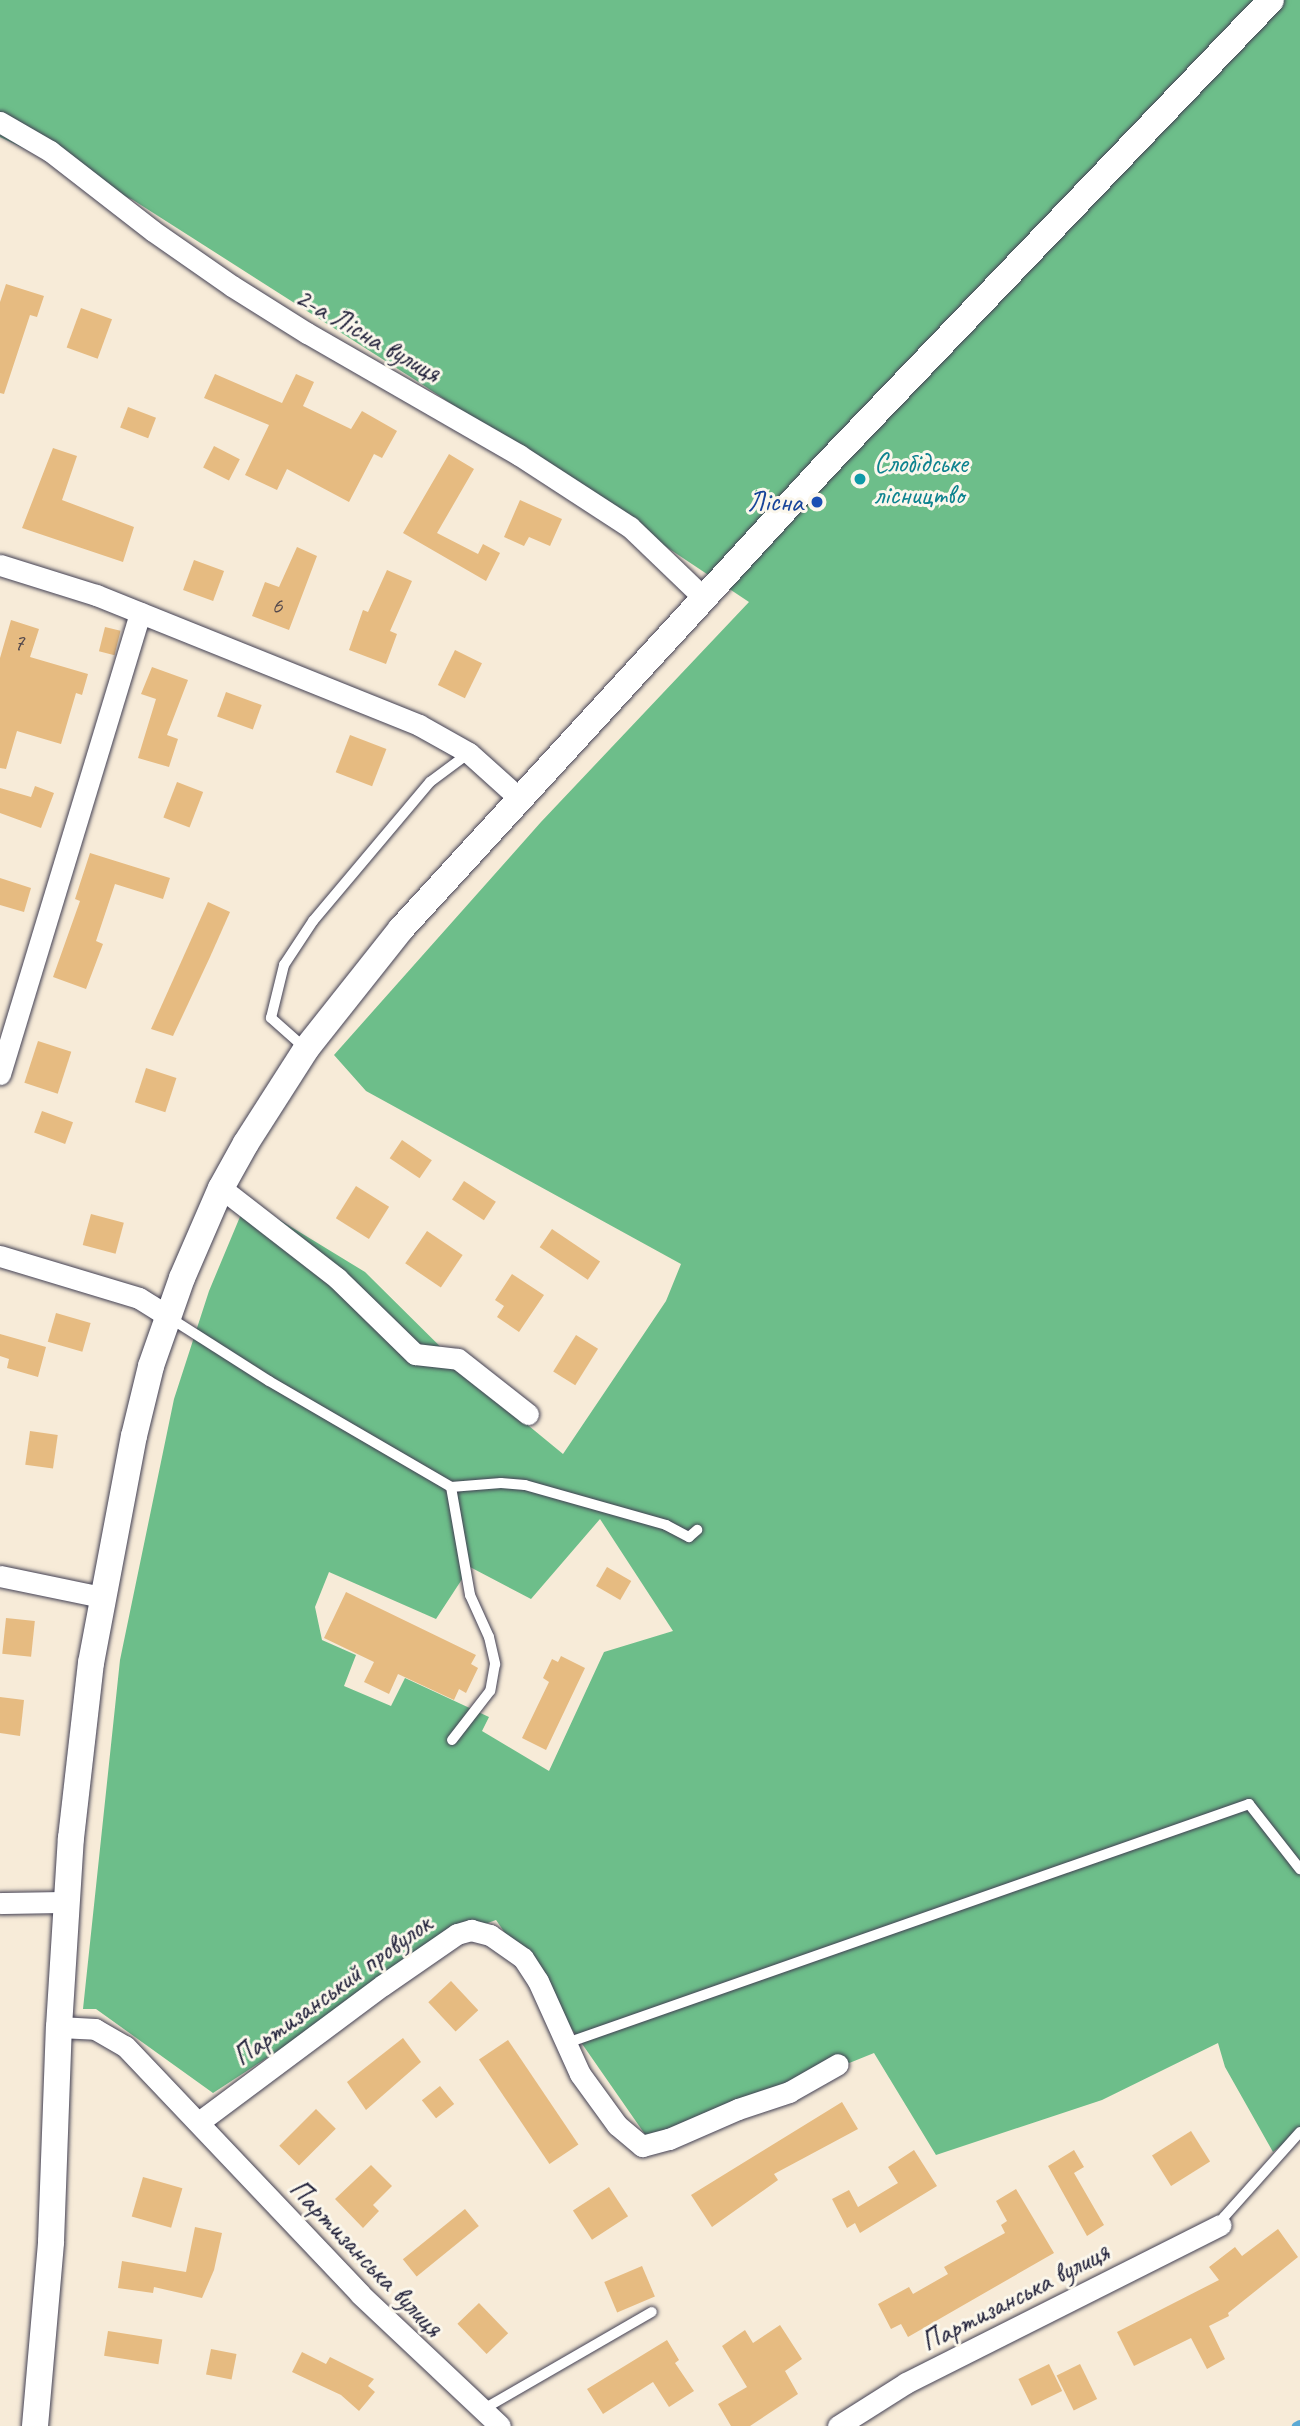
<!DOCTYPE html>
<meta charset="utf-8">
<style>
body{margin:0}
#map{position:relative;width:1300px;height:2426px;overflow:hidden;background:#f7ebd8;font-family:Caveat,sans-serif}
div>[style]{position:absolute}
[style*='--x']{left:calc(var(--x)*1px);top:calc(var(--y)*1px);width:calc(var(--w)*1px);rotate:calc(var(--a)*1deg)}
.forest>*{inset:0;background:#6dbe8a}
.stream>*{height:8px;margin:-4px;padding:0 4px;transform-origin:4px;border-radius:4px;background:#5ba9d4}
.building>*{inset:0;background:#e6bb81;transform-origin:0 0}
.roads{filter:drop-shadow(0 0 2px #424053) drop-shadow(0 0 2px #424053)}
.service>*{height:10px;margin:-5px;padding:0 5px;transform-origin:5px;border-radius:5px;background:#fff}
.minor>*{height:21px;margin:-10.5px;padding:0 10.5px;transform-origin:10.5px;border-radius:10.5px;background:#fff}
.tertiary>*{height:26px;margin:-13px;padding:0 13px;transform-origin:13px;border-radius:13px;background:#fff}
.dots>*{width:19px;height:19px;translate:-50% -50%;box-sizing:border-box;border:4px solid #fbf7ec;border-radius:50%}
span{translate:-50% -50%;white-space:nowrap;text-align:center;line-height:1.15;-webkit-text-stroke:6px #fbf7ec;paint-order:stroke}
.number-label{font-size:24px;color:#53484c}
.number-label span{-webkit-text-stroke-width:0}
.street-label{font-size:28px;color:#22223b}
.culture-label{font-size:28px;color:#0d838f}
.left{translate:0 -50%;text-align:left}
.transit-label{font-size:28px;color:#164399}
.right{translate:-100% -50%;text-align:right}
</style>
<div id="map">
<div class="forest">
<div style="clip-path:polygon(evenodd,0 0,1300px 0,1300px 2131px,1273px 2152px,1225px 2067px,1218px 2043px,1102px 2100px,936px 2155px,874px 2053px,651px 2143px,496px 1920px,457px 1934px,213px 2093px,96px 2009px,83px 2009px,120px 1660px,174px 1399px,209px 1291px,247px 1200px,365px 1272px,479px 1385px,563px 1454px,666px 1301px,681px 1264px,366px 1091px,334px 1055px,541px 822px,749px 602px,420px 383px,133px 200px,0 137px,0 0,600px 1519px,673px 1631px,604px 1652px,549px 1771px,482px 1731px,489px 1717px,405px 1678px,391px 1706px,344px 1686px,356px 1655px,322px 1640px,315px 1607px,329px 1572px,436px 1619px,470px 1567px,531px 1599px,600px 1519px)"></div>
</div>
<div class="stream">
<div style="--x:1296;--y:2426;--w:4;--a:-27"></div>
</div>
<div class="building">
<div style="clip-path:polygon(6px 284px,44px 296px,37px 317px,30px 315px,4px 394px,0 393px,0 302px)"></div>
<div style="left:81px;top:308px;width:33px;height:42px;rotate:20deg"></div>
<div style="clip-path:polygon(215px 374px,282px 403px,296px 374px,314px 382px,303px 406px,351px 429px,362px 411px,397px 431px,382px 458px,374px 454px,349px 502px,287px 469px,277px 490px,245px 475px,269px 425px,204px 398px)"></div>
<div style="left:128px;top:407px;width:30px;height:22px;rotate:21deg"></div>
<div style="left:214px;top:446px;width:29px;height:24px;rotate:27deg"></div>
<div style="clip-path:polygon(53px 448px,77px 456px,62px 500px,134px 527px,123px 562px,22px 528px)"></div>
<div style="clip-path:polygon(449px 454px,474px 469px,437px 533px,478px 554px,483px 544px,500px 553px,486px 581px,403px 533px)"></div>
<div style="clip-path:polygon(520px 500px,562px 519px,550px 546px,529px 537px,524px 546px,504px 537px)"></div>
<div style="clip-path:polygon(297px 547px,317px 556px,289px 630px,252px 616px,265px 582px,279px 587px)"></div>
<div style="left:194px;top:560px;width:32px;height:32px;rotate:20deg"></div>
<div style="clip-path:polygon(387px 570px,412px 581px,390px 631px,397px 634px,386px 664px,349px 650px,363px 610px,368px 612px)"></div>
<div style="clip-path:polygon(11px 620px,39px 629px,30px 657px,88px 674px,82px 695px,76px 693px,61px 744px,17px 731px,6px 769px,0 768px,0 658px)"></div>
<div style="left:105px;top:627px;width:16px;height:25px;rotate:14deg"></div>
<div style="left:455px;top:650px;width:30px;height:39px;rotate:26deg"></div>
<div style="clip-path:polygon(152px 667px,188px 680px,167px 735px,178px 739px,169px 767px,138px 758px,156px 699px,141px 694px)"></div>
<div style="left:226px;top:692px;width:38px;height:26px;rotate:20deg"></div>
<div style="left:350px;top:735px;width:39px;height:40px;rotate:21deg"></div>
<div style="left:177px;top:782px;width:28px;height:38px;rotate:21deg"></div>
<div style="clip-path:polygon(35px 786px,54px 793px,41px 828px,0 813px,0 788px,31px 797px)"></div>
<div style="clip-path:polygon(90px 853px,170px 878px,163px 899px,115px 884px,96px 941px,103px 944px,86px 989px,53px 977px,80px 901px,75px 899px)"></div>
<div style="clip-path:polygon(0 878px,31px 888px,24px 912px,0 905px)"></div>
<div style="clip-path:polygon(208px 902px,230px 912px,210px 957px,173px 1036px,151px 1029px)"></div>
<div style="left:38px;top:1041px;width:35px;height:44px;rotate:18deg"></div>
<div style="left:146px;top:1068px;width:32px;height:36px;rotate:18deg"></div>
<div style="left:42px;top:1111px;width:33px;height:23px;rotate:20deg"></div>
<div style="left:402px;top:1140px;width:36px;height:22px;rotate:34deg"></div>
<div style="left:464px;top:1181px;width:38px;height:22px;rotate:33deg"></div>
<div style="left:356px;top:1186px;width:39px;height:38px;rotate:32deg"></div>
<div style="left:91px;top:1214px;width:34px;height:32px;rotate:15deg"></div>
<div style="left:552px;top:1229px;width:58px;height:22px;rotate:34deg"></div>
<div style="left:427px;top:1231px;width:43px;height:39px;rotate:34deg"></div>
<div style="clip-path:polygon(512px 1274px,544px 1295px,519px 1332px,497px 1317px,504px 1306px,495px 1300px)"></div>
<div style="left:56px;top:1313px;width:36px;height:30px;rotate:16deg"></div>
<div style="clip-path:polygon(0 1334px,46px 1347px,38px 1377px,7px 1368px,9px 1359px,0 1356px)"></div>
<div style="left:576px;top:1335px;width:26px;height:43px;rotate:32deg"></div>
<div style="left:30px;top:1431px;width:28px;height:34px;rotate:8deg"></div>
<div style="left:607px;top:1567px;width:28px;height:22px;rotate:30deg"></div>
<div style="clip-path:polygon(346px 1592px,476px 1655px,471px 1664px,478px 1668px,466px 1693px,459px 1689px,454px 1700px,398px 1674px,389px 1694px,364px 1682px,374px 1662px,324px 1638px)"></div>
<div style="left:6px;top:1618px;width:29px;height:36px;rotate:6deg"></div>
<div style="clip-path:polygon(561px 1656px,585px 1668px,546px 1750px,522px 1738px,549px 1682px,543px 1678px,552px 1659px,558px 1662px)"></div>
<div style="clip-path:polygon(0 1697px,24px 1700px,20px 1736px,0 1733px)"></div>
<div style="left:451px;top:1981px;width:40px;height:31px;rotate:47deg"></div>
<div style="clip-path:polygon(403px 2038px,421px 2062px,366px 2110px,347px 2082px)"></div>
<div style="left:508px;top:2040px;width:126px;height:35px;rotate:56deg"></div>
<div style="left:440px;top:2086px;width:23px;height:23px;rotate:52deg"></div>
<div style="clip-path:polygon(842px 2102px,858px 2129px,774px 2174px,778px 2180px,712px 2227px,691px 2195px)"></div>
<div style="left:316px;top:2109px;width:28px;height:52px;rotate:45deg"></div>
<div style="left:1191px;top:2131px;width:36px;height:46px;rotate:58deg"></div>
<div style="clip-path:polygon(914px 2150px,937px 2186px,860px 2233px,855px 2223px,847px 2228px,832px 2199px,849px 2190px,858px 2207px,898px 2183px,888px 2167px)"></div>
<div style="clip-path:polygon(1074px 2150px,1084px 2167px,1074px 2173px,1104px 2225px,1087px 2236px,1048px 2166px)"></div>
<div style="clip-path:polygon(371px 2165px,392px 2186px,373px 2205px,379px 2211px,363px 2228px,335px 2199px)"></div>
<div style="left:143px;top:2177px;width:41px;height:41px;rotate:16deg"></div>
<div style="left:609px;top:2187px;width:35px;height:43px;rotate:57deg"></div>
<div style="clip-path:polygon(1016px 2189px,1054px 2253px,908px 2337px,901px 2324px,891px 2329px,878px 2304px,909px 2287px,913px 2294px,948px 2274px,944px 2267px,1005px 2233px,1001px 2225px,1007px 2221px,996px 2201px)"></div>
<div style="left:465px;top:2209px;width:22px;height:80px;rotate:51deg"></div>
<div style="clip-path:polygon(195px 2227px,222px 2233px,214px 2270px,202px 2298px,154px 2287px,153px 2293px,118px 2288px,122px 2261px,186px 2272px)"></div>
<div style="clip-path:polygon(1278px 2229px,1298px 2257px,1228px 2313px,1229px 2316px,1209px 2326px,1225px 2359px,1207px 2369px,1191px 2338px,1134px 2366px,1117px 2332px,1219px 2280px,1209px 2267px,1235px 2247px,1242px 2256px)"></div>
<div style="left:642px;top:2266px;width:33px;height:41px;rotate:67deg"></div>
<div style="left:479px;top:2303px;width:42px;height:30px;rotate:46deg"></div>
<div style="clip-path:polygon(780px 2325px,802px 2359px,785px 2371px,798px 2394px,750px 2426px,731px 2426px,718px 2404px,747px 2387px,722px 2346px,745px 2330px,753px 2343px)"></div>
<div style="left:108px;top:2331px;width:55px;height:25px;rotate:9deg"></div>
<div style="clip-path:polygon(667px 2340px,679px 2360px,675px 2363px,694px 2391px,669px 2407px,653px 2382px,603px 2414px,587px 2389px)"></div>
<div style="left:211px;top:2349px;width:26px;height:26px;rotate:11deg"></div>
<div style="clip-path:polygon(302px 2352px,326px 2364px,330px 2357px,374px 2379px,368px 2386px,375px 2392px,359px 2411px,341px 2395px,292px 2372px)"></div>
<div style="left:1049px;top:2364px;width:30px;height:34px;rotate:64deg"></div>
<div style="left:1080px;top:2364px;width:39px;height:26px;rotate:64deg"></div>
</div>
<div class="roads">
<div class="service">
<div style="--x:306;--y:1049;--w:47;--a:-138.5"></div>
<div style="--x:271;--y:1018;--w:55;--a:-76.2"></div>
<div style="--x:284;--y:965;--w:53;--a:-56.6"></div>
<div style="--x:313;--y:921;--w:182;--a:-49.9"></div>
<div style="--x:430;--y:782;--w:49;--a:-36.6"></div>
<div style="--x:170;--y:1318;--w:117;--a:32.5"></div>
<div style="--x:269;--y:1381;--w:211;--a:30.2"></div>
<div style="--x:451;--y:1487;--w:50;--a:-4.6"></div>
<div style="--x:501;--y:1483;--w:24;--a:5"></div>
<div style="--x:525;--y:1485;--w:147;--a:15.8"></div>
<div style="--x:666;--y:1525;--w:26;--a:28"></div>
<div style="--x:689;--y:1537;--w:11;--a:-41"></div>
<div style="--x:451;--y:1487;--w:110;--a:80"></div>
<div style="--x:470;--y:1595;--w:46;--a:65.7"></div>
<div style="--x:489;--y:1637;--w:28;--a:77"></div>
<div style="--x:495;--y:1664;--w:27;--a:100"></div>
<div style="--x:490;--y:1691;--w:62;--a:127.8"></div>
<div style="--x:564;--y:2044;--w:726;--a:-19.31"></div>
<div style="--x:1249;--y:1804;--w:83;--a:51.9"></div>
<div style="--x:1220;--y:2225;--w:9;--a:-63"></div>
<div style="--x:1224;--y:2217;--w:114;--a:-48.2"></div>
<div style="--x:482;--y:2410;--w:196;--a:-30"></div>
</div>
<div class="minor">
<div style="--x:0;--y:122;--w:58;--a:30.1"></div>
<div style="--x:50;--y:151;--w:130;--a:37.8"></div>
<div style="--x:153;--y:231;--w:96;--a:34.8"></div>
<div style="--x:232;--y:286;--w:89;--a:32.1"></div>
<div style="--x:307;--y:333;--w:245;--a:29.9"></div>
<div style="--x:519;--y:455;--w:132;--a:33"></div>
<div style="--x:630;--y:527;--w:103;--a:43.8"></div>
<div style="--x:0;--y:565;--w:101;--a:17.4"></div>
<div style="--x:96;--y:595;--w:348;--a:21.9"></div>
<div style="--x:419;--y:725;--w:57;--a:29.2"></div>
<div style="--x:469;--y:753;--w:69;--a:42"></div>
<div style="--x:0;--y:1074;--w:482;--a:-73.1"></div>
<div style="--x:221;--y:1188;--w:147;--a:37.8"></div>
<div style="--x:337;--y:1278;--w:109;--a:44.3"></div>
<div style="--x:415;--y:1354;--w:43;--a:6.6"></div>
<div style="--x:458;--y:1359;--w:89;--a:38.2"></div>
<div style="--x:0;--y:1256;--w:145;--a:16.8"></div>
<div style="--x:139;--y:1298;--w:34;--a:32"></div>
<div style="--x:0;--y:1576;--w:103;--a:11.7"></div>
<div style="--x:0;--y:1903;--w:66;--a:-0.9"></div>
<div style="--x:59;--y:2027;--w:36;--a:3"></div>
<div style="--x:95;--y:2029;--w:34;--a:30"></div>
<div style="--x:125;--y:2046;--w:342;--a:46.5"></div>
<div style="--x:360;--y:2294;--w:192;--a:43.3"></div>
<div style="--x:199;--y:2122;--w:229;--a:-36.7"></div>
<div style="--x:383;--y:1985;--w:90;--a:-34.6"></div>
<div style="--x:457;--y:1934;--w:15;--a:-16"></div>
<div style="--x:471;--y:1930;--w:20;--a:15"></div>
<div style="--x:490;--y:1935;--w:40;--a:34.9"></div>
<div style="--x:523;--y:1958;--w:27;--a:57"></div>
<div style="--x:538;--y:1981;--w:102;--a:65.7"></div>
<div style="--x:580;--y:2074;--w:63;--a:54"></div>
<div style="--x:617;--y:2125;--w:33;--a:40"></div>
<div style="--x:642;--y:2146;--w:28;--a:-15"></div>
<div style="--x:669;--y:2139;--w:75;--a:-23.5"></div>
<div style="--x:738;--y:2109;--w:54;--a:-18.4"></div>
<div style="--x:789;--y:2092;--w:56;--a:-29.7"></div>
<div style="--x:838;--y:2426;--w:80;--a:-32.3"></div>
<div style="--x:906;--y:2383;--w:352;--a:-26.7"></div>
</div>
<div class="tertiary">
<div style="--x:35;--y:2426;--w:185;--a:-85"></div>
<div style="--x:51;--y:2242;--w:215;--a:-87.9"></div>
<div style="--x:59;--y:2027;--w:189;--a:-86.4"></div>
<div style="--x:71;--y:1838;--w:176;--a:-83.5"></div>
<div style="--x:91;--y:1663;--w:231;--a:-79.3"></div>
<div style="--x:134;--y:1436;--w:72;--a:-76.3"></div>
<div style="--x:151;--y:1366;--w:93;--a:-70.6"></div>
<div style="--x:182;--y:1278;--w:98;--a:-66.6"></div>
<div style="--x:221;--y:1188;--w:51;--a:-60.9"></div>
<div style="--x:246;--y:1143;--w:112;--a:-57.4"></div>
<div style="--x:306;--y:1049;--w:153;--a:-51.6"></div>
<div style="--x:401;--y:929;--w:626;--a:-47.52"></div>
<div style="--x:824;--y:467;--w:646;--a:-46.25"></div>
</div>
</div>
<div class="dots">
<div style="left:860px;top:479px;background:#0f9aa8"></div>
<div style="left:817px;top:502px;background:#1a4fb4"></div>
</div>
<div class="number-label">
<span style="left:277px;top:606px">6</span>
<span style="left:19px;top:643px">7</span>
</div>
<div class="street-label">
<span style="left:368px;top:335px;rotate:30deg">2-а Лісна вулиця</span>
<span style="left:332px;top:1990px;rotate:-36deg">Партизанський провулок</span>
<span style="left:366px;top:2258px;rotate:46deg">Партизанська вулиця</span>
<span style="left:1015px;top:2297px;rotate:-27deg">Партизанська вулиця</span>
</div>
<div class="culture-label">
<span class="left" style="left:874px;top:479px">Слобідське<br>лісництво</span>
</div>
<div class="transit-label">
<span class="right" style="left:803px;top:502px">Лісна</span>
</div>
</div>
